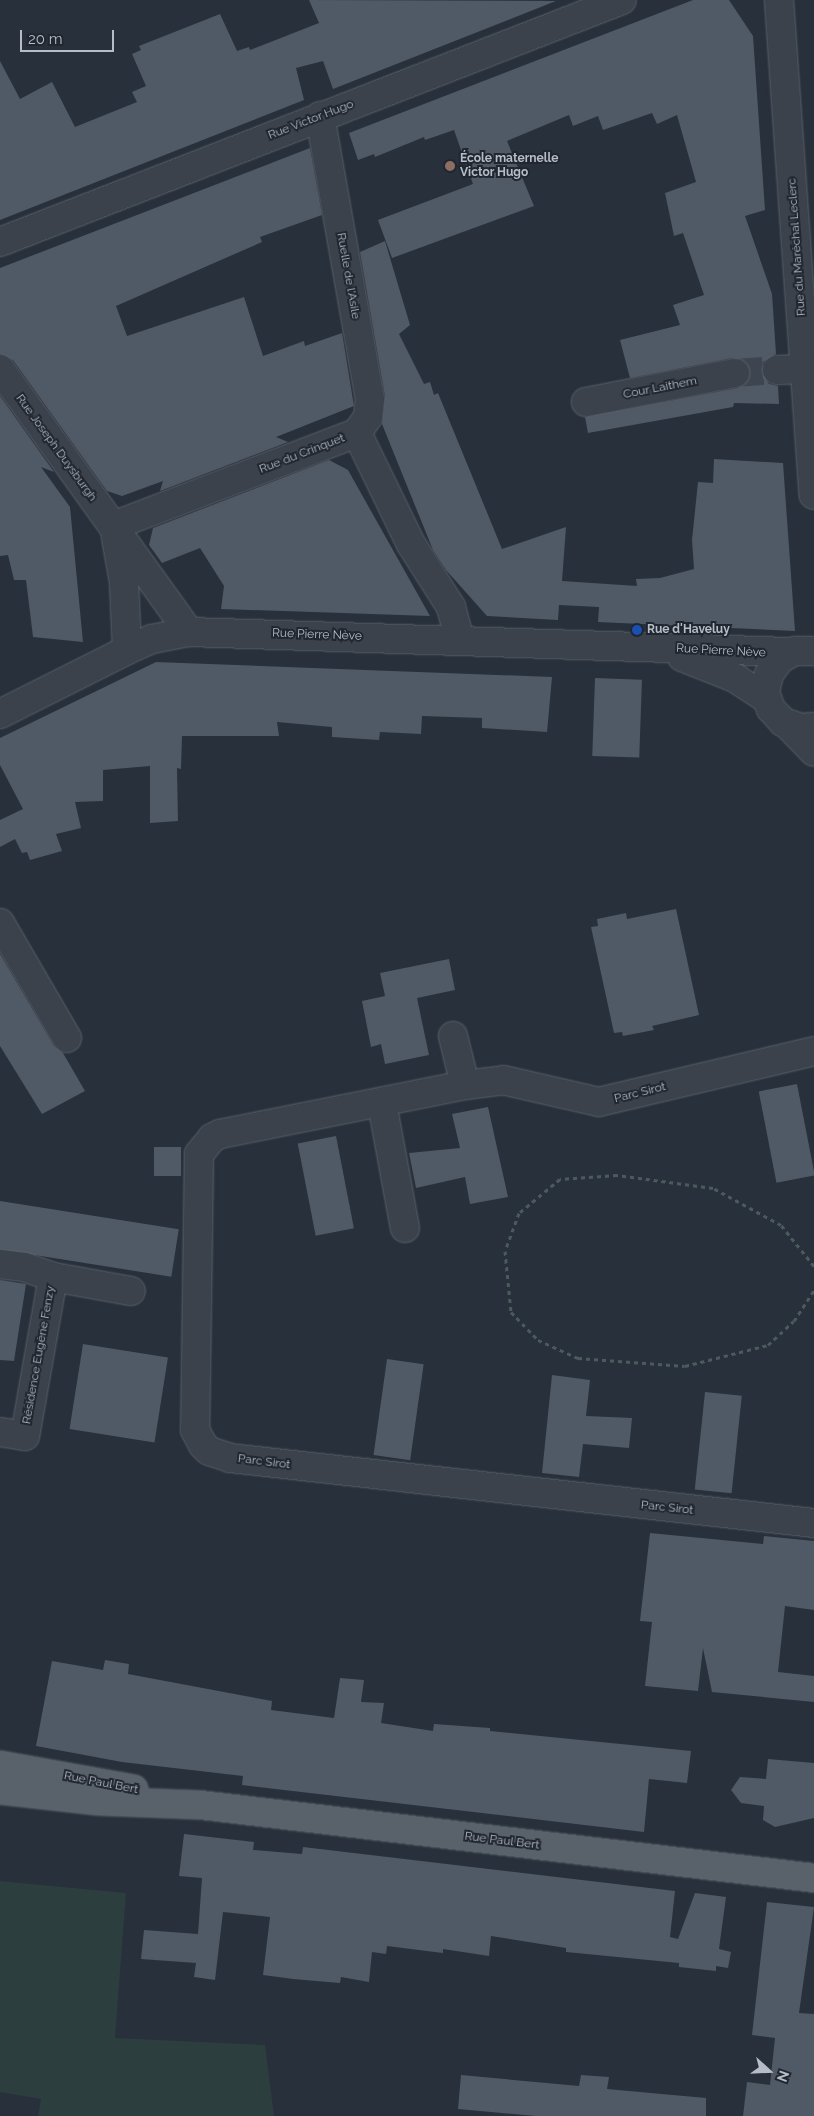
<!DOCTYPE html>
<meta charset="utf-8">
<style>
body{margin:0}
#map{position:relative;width:814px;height:2116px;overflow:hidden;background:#27303b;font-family:Raleway,sans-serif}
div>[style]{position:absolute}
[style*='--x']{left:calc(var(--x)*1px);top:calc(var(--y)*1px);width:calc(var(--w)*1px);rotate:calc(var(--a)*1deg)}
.green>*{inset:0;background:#2c3e3e}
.building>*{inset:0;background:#505a66;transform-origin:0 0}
.minor-tunnel>*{height:28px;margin-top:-14px;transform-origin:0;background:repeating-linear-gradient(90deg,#3d4550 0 28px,transparent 0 42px)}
.path>*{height:3px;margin-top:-1.5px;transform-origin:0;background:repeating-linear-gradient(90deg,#4b5b5d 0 4px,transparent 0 8px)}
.roads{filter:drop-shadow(0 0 1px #59606a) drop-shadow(0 0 1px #59606a)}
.minor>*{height:28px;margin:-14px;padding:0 14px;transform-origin:14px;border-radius:14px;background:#3b424c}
.major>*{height:28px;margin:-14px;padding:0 14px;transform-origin:14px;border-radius:14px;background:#59616b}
.dots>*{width:14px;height:14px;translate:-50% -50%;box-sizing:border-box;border:2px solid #202731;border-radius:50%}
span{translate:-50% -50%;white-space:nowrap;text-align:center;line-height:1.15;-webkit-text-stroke:4px #202731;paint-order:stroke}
.street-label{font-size:12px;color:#b7bdc7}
.poi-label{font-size:12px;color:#b7bdc7;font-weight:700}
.left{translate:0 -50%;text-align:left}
.north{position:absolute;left:744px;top:2046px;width:50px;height:50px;-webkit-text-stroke:4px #202731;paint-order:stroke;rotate:110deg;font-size:14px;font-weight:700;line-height:20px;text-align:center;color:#b7bdc7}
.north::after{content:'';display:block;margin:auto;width:18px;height:22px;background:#b7bdc7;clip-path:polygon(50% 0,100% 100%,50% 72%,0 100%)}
.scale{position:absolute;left:20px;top:30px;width:94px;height:22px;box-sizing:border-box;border:2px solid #b7bdc7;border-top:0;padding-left:6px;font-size:15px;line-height:18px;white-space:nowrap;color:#b7bdc7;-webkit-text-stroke:4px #202731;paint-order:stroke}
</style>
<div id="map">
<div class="green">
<div style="clip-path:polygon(0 1881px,126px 1893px,115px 2038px,265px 2045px,274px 2116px,38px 2116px,41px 2099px,0 2092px)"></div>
</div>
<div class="building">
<div style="clip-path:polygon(309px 0,556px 1px,333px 89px,323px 61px,296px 68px,304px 100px,0 220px,0 61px,20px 99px,52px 82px,75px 127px,137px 102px,132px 92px,146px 86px,132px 54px,141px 50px,139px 46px,220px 14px,237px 51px,249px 47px,250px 50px,319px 23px)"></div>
<div style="clip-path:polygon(693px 0,729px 0,753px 36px,765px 210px,745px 216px,772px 294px,776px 354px,763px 362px,761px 371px,769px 384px,778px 386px,779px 404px,734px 403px,733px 407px,588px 433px,585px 417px,738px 388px,750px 378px,747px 363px,732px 358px,630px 378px,620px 340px,680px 325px,673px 305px,704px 295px,683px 233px,674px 236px,665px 193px,696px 182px,677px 115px,657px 124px,652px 113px,603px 130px,598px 116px,573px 126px,569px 115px,507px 141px,534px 206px,392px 258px,378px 220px,473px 184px,454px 130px,425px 140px,424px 137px,375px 157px,374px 154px,358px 160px,349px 133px)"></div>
<div style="clip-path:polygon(310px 148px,322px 215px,260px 237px,262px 242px,116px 306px,127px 336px,244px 297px,263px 356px,304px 341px,305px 346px,342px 333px,354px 406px,276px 437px,288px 442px,160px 491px,163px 481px,122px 496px,107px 491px,13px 360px,0 354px,0 268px)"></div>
<div style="clip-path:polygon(385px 241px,410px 325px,399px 334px,424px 384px,430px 382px,434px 395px,438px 393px,502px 549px,566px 527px,562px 581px,637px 586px,636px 579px,660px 578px,694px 569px,692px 540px,698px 482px,713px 483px,714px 459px,783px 463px,795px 631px,598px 622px,599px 607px,559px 605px,558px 620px,487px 616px,446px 570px,433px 550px,382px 424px,385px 396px,360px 252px)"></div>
<div style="clip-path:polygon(0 396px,54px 472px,41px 467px,70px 507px,83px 642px,33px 637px,26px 580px,14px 580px,8px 555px,0 556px)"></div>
<div style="clip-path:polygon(329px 460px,348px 470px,430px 616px,221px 609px,224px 586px,200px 548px,162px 563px,149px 545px,153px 528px)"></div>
<div style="clip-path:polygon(156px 662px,552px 677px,547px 732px,482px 728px,482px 718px,422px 716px,421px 734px,380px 732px,379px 740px,332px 737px,332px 727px,277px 722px,279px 736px,182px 736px,181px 769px,177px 768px,178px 821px,150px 823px,150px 766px,103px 770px,103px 801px,75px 802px,81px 828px,56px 834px,62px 851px,30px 860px,27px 852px,22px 853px,15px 839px,0 847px,0 820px,23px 809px,0 765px,0 738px)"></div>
<div style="left:595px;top:678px;width:47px;height:78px;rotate:2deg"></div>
<div style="clip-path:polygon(676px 909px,699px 1015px,652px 1026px,654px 1030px,623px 1036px,622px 1032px,614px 1033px,591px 927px,598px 926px,597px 919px,626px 913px,627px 919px)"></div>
<div style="clip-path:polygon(0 954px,54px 1046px,63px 1053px,85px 1091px,42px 1114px,0 1046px)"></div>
<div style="clip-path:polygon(449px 959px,455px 990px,417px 998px,429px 1055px,385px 1064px,381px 1044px,371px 1047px,362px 1001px,385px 996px,380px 973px)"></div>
<div style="left:797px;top:1084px;width:93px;height:39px;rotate:79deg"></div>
<div style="clip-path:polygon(488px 1107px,508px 1197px,470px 1204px,465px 1177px,416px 1188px,409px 1153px,460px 1148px,452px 1114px)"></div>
<div style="left:336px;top:1136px;width:94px;height:39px;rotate:79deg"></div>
<div style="left:154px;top:1147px;width:27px;height:29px"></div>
<div style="left:0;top:1201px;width:181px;height:48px;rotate:9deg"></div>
<div style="clip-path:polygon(0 1280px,26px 1284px,14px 1361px,0 1360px)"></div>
<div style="left:83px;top:1344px;width:86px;height:86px;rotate:9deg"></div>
<div style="left:387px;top:1359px;width:37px;height:97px;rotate:8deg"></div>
<div style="clip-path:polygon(552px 1375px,590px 1380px,586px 1416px,632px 1418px,629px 1448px,583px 1444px,579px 1477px,542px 1473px)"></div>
<div style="left:705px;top:1392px;width:37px;height:98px;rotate:6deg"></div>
<div style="clip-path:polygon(650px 1533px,763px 1544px,764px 1536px,814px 1541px,814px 1610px,785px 1606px,778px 1672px,814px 1676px,814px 1702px,712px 1692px,703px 1648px,698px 1691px,645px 1686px,652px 1622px,640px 1621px)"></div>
<div style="clip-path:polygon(105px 1660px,129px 1664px,128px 1674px,272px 1701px,271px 1710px,334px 1718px,340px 1678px,364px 1680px,361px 1702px,384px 1703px,381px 1723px,433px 1731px,434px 1724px,490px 1728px,490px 1731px,691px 1751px,687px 1783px,649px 1779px,644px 1832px,242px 1785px,243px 1776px,122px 1762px,36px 1746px,52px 1661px,103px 1670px)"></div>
<div style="clip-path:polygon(768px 1759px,814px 1763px,814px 1818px,775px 1827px,763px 1820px,764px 1806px,741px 1803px,731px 1790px,740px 1777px,766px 1779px)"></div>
<div style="clip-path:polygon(184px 1834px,254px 1842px,253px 1850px,302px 1854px,303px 1847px,675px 1891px,670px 1937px,678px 1939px,695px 1893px,726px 1897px,719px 1949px,731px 1952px,728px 1968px,716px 1966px,716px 1971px,679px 1967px,679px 1963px,566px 1952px,566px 1948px,491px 1936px,489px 1956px,443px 1949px,443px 1953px,387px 1946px,386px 1954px,372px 1952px,369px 1982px,341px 1977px,340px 1983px,293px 1979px,263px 1975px,270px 1917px,223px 1912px,215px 1980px,194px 1977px,196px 1963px,141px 1959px,144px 1930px,198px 1934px,202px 1878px,179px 1876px)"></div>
<div style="clip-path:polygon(767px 1902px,814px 1907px,799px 2013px,814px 2014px,814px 2116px,743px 2116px,747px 2082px,770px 2085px,775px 2038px,752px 2035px)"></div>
<div style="clip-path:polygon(461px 2075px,579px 2086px,581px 2075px,609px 2077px,607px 2089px,706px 2098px,706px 2116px,536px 2116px,458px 2109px)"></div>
</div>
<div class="minor-tunnel">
<div style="--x:735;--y:373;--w:42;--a:-4.1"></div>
</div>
<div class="path">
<div style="--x:814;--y:1266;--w:53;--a:-128.8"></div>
<div style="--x:781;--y:1225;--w:77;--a:-151.4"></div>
<div style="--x:713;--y:1188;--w:97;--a:-172.3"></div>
<div style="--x:617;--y:1175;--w:57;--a:176"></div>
<div style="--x:560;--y:1179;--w:53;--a:140.3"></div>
<div style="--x:519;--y:1213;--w:40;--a:110.2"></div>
<div style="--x:505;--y:1251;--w:61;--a:84.4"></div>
<div style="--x:511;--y:1312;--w:39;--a:46"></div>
<div style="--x:538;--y:1340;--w:44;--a:24.2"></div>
<div style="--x:578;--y:1358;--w:107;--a:4.3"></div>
<div style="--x:685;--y:1366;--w:86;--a:-14.2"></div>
<div style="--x:768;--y:1345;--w:35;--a:-43"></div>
<div style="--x:794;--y:1321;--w:37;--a:-57"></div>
</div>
<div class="roads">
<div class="minor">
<div style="--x:779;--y:0;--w:496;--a:86"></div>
<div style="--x:320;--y:116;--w:287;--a:80"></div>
<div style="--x:370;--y:399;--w:18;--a:96"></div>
<div style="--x:368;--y:417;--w:19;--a:125"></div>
<div style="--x:0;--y:242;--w:667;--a:-21.26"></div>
<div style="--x:0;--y:369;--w:324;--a:54.3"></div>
<div style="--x:777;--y:370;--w:28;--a:-2"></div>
<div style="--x:586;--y:402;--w:152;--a:-11"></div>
<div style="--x:113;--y:526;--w:261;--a:-20.9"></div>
<div style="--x:357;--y:433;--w:123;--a:64.1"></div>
<div style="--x:411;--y:544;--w:75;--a:57.6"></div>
<div style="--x:451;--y:607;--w:35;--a:75"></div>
<div style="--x:116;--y:537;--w:46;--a:79.9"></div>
<div style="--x:124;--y:582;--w:68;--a:87.5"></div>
<div style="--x:814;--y:651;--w:19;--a:180"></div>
<div style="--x:795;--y:651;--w:17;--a:152"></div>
<div style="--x:780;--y:659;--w:19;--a:126"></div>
<div style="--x:769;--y:674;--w:18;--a:103"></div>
<div style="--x:765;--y:692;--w:18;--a:71"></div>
<div style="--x:771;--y:709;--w:18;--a:47"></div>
<div style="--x:783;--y:722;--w:18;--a:19"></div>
<div style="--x:800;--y:728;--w:14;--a:-4"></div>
<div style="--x:682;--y:657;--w:57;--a:21.6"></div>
<div style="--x:735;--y:678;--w:37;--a:33"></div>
<div style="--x:0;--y:714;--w:142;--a:-26.7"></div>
<div style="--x:127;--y:650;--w:27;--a:-24"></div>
<div style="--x:152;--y:639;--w:38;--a:-11"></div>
<div style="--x:189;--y:632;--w:601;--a:1.91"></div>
<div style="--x:788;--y:725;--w:37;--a:46"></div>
<div style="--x:0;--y:923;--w:133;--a:59.8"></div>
<div style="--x:453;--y:1036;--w:50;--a:76.2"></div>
<div style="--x:465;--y:1085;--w:250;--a:168.7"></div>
<div style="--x:220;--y:1134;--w:9;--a:153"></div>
<div style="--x:212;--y:1138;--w:21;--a:129"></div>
<div style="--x:199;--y:1154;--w:276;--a:90.8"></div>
<div style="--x:195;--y:1430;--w:17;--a:62"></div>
<div style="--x:203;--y:1445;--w:8;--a:45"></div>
<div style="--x:209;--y:1451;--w:22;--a:18"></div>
<div style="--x:230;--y:1458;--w:588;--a:6.35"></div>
<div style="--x:465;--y:1085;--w:38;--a:-7"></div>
<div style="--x:503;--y:1080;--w:98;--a:12.9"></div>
<div style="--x:599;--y:1102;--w:221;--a:-13.3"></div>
<div style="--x:382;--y:1103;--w:127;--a:79.6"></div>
<div style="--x:0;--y:1264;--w:24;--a:7"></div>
<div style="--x:24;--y:1267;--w:31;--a:19"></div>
<div style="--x:53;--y:1277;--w:79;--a:10.2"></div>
<div style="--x:0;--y:1432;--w:25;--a:9"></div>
<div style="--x:25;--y:1436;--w:161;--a:-80"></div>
</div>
<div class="major">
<div style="--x:0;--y:1765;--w:136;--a:10.2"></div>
<div style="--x:0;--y:1790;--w:99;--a:6.4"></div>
<div style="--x:98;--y:1801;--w:103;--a:2.2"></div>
<div style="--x:201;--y:1805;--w:617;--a:6.79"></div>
</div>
</div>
<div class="dots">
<div style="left:450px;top:166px;background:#8d6e63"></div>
<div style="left:637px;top:630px;background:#1a4fb4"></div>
</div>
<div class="street-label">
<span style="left:311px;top:120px;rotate:-21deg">Rue Victor Hugo</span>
<span style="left:797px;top:247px;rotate:-94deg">Rue du Maréchal Leclerc</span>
<span style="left:348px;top:276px;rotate:80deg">Ruelle de l'Asile</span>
<span style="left:660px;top:388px;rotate:-11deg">Cour Laithem</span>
<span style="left:56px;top:448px;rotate:54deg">Rue Joseph Duysburgh</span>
<span style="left:302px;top:454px;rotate:-21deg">Rue du Crinquet</span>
<span style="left:317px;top:635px;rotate:2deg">Rue Pierre Nève</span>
<span style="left:721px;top:651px;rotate:3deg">Rue Pierre Nève</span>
<span style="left:640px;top:1093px;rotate:-14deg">Parc Sirot</span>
<span style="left:39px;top:1355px;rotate:-80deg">Résidence Eugène Fenzy</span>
<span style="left:264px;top:1462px;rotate:7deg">Parc Sirot</span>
<span style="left:667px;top:1508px;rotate:6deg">Parc Sirot</span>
<span style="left:101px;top:1783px;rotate:11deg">Rue Paul Bert</span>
<span style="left:502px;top:1841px;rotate:7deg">Rue Paul Bert</span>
</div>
<div class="poi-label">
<span class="left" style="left:460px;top:166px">École maternelle<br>Victor Hugo</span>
<span class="left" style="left:647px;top:630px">Rue d'Haveluy</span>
</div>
<div class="north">N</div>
<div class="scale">20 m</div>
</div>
